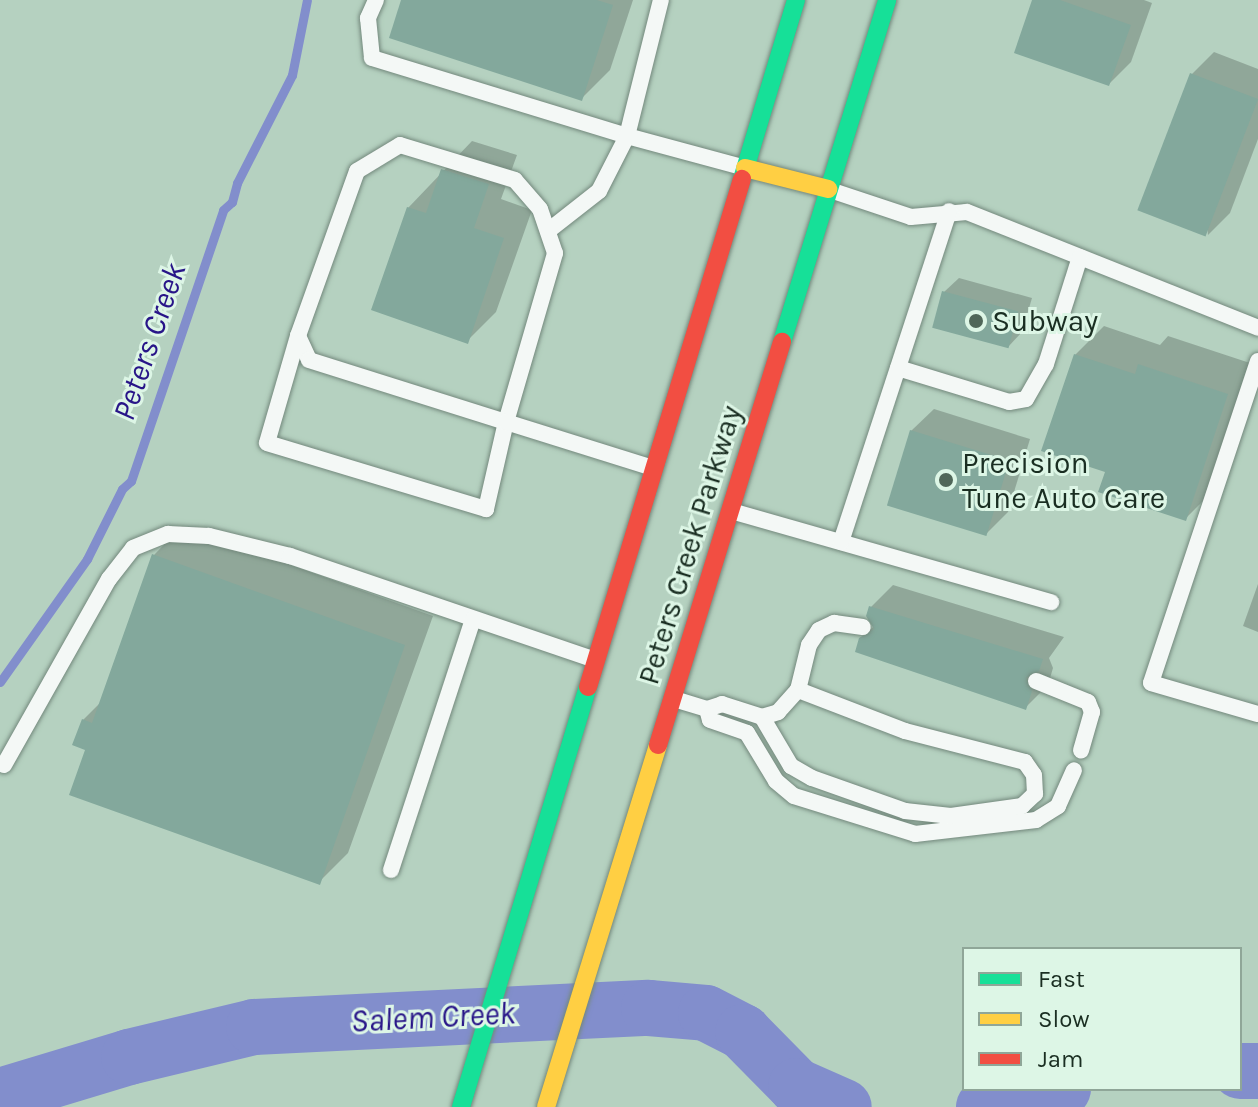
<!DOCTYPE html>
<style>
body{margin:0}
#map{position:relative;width:1258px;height:1107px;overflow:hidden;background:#b5d1c0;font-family:Karla,sans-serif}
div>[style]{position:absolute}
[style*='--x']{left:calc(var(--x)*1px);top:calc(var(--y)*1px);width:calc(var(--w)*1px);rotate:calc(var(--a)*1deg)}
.shadow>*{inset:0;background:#0003}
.stream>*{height:9px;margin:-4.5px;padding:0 4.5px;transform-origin:4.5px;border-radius:4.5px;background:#828ecc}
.river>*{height:56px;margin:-28px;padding:0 28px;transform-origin:28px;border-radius:28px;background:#828ecc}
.building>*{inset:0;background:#83a89c;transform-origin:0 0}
.roads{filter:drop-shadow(0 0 2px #73887c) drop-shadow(0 0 2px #73887c)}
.lane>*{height:16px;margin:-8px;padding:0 8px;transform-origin:8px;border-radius:8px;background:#f4f8f6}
.fast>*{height:18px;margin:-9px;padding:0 9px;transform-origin:9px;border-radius:9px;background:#16e098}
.slow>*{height:18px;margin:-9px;padding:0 9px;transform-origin:9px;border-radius:9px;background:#ffcf43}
.jam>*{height:18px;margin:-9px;padding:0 9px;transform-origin:9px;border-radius:9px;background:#f24e42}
.dots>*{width:22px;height:22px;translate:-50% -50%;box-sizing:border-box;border:4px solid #ddf6e6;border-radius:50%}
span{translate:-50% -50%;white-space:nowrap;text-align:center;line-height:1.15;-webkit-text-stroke:6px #ddf6e6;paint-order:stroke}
.poi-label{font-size:30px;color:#1a2e22}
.left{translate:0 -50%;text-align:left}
.street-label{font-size:30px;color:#1a2e22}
.water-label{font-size:32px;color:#281588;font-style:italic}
.legend{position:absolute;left:962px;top:947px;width:280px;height:144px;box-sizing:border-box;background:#ddf6e6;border:2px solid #8fa698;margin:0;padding:10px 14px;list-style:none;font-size:24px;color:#1a2e22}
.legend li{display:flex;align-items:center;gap:16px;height:40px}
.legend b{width:40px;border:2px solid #8fa698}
</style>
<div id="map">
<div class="shadow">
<div style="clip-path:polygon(403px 0,633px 0,610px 70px,582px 98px)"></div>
<div style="clip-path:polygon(1035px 0,1144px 0,1152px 3px,1131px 62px,1109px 84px)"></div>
<div style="clip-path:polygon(1214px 52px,1258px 69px,1258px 139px,1230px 213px,1208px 235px,1192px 74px)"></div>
<div style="clip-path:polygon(472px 141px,517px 155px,501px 199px,532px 210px,496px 312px,467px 341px,408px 208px)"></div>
<div style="clip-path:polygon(959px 278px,1032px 298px,1022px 332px,1008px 347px,944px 292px)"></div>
<div style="clip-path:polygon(1104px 326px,1160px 345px,1168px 336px,1256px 365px,1214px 490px,1185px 519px,1107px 471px,1075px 355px)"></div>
<div style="clip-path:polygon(934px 409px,1030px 439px,1008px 512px,986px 534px,911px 431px)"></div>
<div style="clip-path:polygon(182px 526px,433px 616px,348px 853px,319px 882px,88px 748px,83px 720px,101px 702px,154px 555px)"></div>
<div style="clip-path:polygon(1258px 584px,1258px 632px,1243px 626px)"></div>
<div style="clip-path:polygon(893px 585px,1064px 637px,1049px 658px,1053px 668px,1048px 685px,1026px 707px,861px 639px,874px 626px,871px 607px)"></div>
</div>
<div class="stream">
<div style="--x:0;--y:682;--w:151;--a:-54.7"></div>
<div style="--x:87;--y:559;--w:78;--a:-63.4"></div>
<div style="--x:122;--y:489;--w:12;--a:-42"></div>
<div style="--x:131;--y:481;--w:286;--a:-71.2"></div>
<div style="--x:223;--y:210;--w:12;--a:-42"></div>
<div style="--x:232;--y:202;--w:20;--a:-75"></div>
<div style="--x:237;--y:183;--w:121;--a:-63"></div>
<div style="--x:292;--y:75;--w:76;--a:-78.7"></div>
</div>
<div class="river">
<div style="--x:1240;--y:1071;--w:18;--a:0"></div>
<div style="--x:0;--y:1096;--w:135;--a:-16.8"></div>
<div style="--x:129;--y:1057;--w:129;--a:-13.5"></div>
<div style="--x:254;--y:1027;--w:395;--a:-2.8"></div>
<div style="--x:649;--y:1008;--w:57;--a:5"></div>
<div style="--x:706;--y:1013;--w:42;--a:27.2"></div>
<div style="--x:743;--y:1032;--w:76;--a:45.5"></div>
<div style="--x:796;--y:1086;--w:52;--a:23.6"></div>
<div style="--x:984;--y:1107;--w:81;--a:-12.8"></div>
</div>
<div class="building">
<div style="clip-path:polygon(401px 0,597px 0,613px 5px,582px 101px,389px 38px)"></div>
<div style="clip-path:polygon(1032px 0,1060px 0,1131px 25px,1109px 86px,1014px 53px)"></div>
<div style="left:1190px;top:73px;width:73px;height:147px;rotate:21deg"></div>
<div style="clip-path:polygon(441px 169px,489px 184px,474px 228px,504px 238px,468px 344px,371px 310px,407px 207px,426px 213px)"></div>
<div style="left:942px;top:291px;width:79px;height:38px;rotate:15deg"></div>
<div style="clip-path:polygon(1074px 354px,1135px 374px,1138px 364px,1228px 394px,1186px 521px,1098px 492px,1105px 472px,1041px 451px)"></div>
<div style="left:910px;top:430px;width:104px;height:79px;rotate:17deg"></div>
<div style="clip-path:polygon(152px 554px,405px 645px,320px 885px,69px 795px,85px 750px,72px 745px,82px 719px,92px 723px)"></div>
<div style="clip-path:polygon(869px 606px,1043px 659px,1039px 671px,1026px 678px,1032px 691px,1026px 710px,855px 652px,859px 638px,874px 629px,866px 616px)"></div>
</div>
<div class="roads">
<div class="lane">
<div style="--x:376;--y:0;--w:20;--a:114"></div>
<div style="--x:368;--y:18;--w:40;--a:84.3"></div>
<div style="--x:372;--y:58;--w:267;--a:17"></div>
<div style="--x:627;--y:136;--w:140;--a:-76"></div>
<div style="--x:830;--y:190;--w:85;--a:18.4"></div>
<div style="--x:911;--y:217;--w:56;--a:-5.1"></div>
<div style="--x:967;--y:212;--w:313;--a:21.7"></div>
<div style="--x:548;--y:231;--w:65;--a:-38.1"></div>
<div style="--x:599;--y:191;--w:62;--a:-63"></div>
<div style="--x:627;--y:136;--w:119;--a:15.1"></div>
<div style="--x:298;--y:336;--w:111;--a:106.2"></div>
<div style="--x:267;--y:443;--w:229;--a:16.8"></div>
<div style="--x:486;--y:509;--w:89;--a:-77.1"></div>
<div style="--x:506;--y:422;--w:176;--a:-73.8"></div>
<div style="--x:555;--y:253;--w:46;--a:-108.8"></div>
<div style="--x:540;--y:209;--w:38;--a:-131"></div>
<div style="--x:515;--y:180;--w:120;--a:-163.1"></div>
<div style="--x:400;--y:145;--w:50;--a:148.8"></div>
<div style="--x:357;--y:171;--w:175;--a:109.7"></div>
<div style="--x:298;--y:336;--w:26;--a:65"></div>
<div style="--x:309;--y:360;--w:207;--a:17.5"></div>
<div style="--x:506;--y:422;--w:154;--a:17.4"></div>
<div style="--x:1258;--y:361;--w:339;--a:108.4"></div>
<div style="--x:1151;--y:683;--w:111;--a:16.2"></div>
<div style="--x:898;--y:368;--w:116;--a:17"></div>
<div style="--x:1009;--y:402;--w:17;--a:-10"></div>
<div style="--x:1026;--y:399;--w:40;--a:-60.3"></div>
<div style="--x:1046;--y:364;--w:112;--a:-72.4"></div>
<div style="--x:731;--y:511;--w:333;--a:15.9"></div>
<div style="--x:841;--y:542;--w:348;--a:-71.9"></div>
<div style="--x:1036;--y:681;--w:56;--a:22"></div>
<div style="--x:1088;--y:702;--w:11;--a:68"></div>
<div style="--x:1092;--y:712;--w:40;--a:106"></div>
<div style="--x:674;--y:699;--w:34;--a:17"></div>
<div style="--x:707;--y:709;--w:16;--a:-18"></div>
<div style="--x:722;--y:704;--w:42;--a:18"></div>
<div style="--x:762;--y:717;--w:17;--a:-17"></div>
<div style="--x:778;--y:712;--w:30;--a:-48"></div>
<div style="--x:798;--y:690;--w:46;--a:-76.3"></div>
<div style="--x:809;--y:645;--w:18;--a:-56"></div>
<div style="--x:819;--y:630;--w:17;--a:-25"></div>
<div style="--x:834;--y:623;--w:29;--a:8"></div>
<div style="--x:707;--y:709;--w:11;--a:75"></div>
<div style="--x:710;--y:720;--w:39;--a:19"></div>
<div style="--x:747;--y:733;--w:56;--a:58.9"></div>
<div style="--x:776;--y:781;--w:23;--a:40"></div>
<div style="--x:794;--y:796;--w:127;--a:17.4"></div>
<div style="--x:915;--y:834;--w:122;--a:-6.6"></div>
<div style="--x:1036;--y:820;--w:26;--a:-32"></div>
<div style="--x:1058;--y:806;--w:39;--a:-66"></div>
<div style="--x:762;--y:717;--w:57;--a:59.4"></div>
<div style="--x:791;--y:766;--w:24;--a:30"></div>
<div style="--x:812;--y:778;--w:99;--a:19.5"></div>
<div style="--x:905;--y:811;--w:46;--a:6.2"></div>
<div style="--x:951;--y:816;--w:72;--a:-8"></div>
<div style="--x:1022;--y:806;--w:18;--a:-43"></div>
<div style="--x:1035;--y:794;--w:19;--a:-93"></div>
<div style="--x:1034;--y:775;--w:16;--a:-125"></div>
<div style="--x:1025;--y:762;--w:124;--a:-165.5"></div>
<div style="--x:905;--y:731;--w:115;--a:-159"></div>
<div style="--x:4;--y:765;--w:214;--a:-60.6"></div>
<div style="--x:109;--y:579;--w:39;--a:-52"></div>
<div style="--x:133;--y:548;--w:38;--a:-22"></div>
<div style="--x:168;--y:534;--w:41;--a:2.8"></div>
<div style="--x:209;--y:536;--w:83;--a:13.9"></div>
<div style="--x:290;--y:556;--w:322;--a:18.8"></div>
<div style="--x:391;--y:870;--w:264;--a:-71.9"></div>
</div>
<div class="fast">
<div style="--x:742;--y:179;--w:187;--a:-73.2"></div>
<div style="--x:782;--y:342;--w:358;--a:-72.9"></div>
<div style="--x:461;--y:1107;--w:439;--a:-73.2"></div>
</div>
<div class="slow">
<div style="--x:745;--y:168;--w:86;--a:14.2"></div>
<div style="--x:546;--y:1107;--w:379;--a:-72.8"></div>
</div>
<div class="jam">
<div style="--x:588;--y:687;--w:531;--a:-73.14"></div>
<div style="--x:658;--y:745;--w:422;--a:-72.9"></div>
</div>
</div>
<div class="dots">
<div style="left:976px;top:321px;background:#506759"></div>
<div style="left:946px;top:480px;background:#506759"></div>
</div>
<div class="poi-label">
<span class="left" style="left:992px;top:321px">Subway</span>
<span class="left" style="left:962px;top:480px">Precision<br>Tune Auto Care</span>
</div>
<div class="street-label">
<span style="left:690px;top:545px;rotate:-73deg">Peters Creek Parkway</span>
</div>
<div class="water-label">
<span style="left:150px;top:342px;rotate:-71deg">Peters Creek</span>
<span style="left:433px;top:1018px;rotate:-3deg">Salem Creek</span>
</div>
<ul class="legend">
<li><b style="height:10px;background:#16e098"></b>Fast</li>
<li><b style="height:10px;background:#ffcf43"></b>Slow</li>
<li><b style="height:10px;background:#f24e42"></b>Jam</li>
</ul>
</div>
